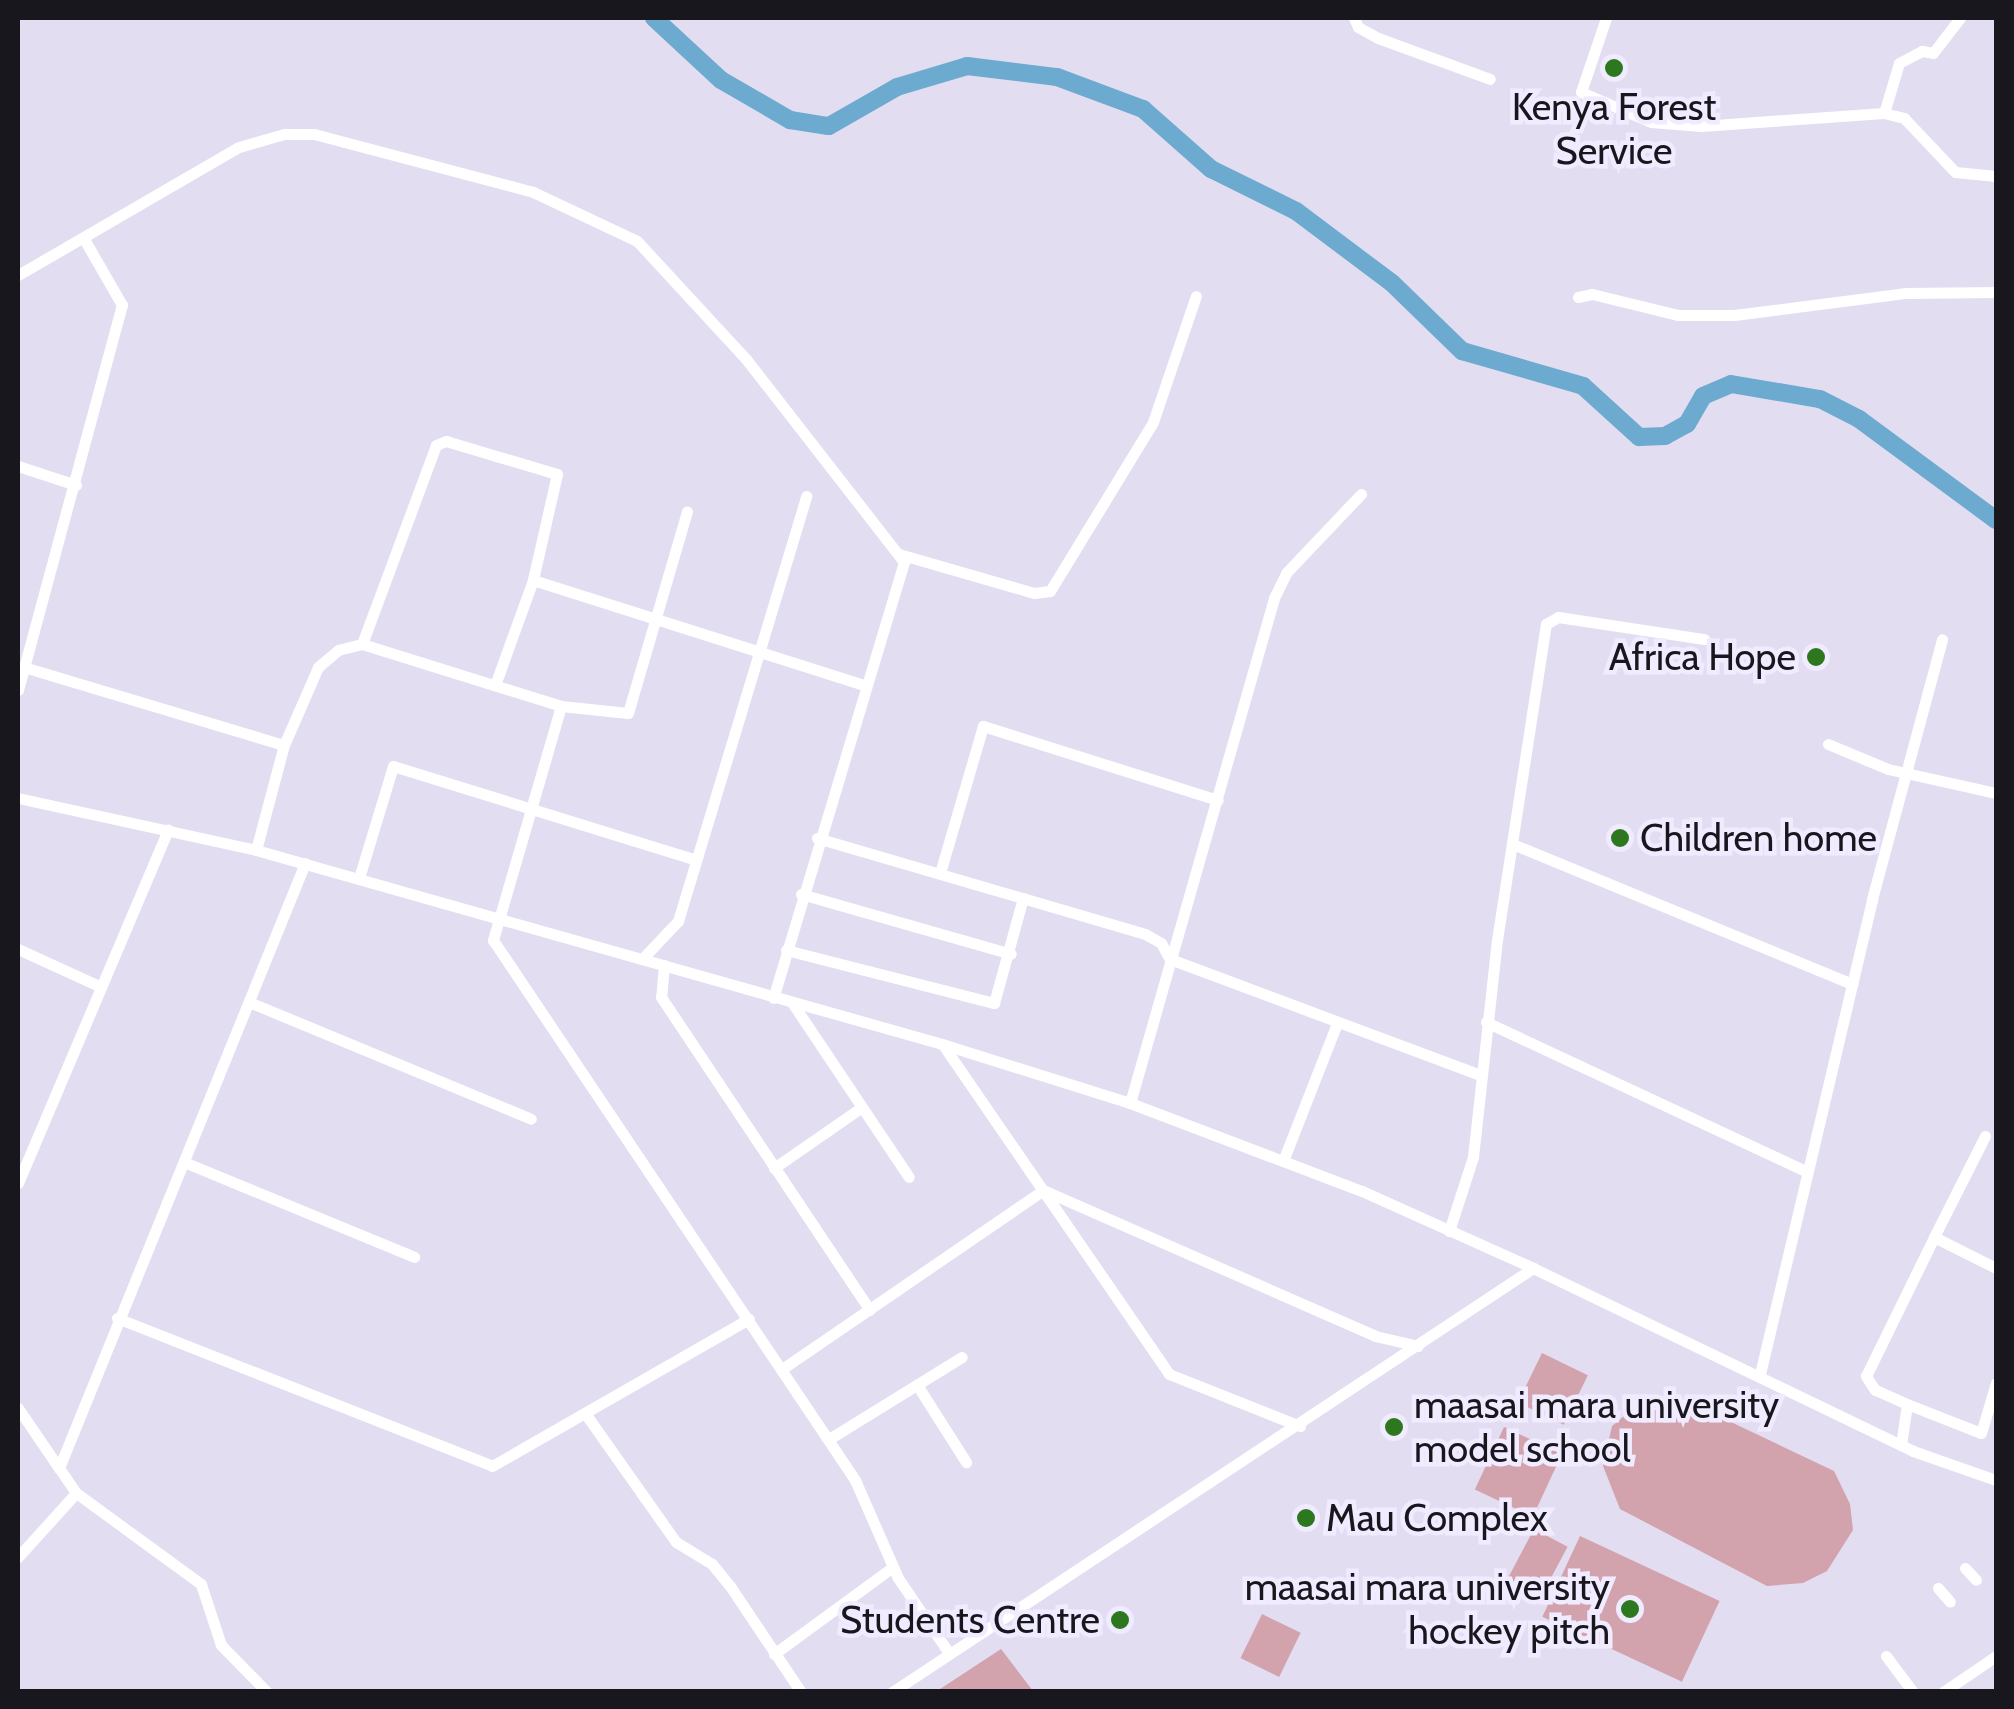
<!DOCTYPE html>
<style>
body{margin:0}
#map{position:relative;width:2014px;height:1709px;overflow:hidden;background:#e3ddf1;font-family:Cabin,sans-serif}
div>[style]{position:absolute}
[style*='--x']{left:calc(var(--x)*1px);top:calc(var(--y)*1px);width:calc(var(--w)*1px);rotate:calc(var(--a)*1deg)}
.green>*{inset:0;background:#d2a2ad;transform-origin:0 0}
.river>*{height:18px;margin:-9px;padding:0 9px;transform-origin:9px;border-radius:9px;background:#6caacf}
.minor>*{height:11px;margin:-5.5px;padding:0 5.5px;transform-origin:5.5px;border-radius:5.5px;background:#fff}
.dots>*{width:28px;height:28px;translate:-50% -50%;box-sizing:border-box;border:5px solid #f0ebff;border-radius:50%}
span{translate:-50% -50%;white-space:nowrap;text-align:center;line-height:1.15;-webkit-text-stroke:9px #f0ebff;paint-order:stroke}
.poi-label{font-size:38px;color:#19171e}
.right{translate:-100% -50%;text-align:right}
.left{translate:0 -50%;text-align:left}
.frame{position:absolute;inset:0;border:20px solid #19171e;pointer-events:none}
</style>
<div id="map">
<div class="green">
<div style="left:1542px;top:1353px;width:51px;height:55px;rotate:26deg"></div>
<div style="clip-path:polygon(1676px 1396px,1834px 1471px,1850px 1504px,1853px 1530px,1827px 1571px,1803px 1583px,1767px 1586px,1620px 1509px,1603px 1466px,1612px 1426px,1640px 1403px)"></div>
<div style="left:1504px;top:1427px;width:64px;height:69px;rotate:25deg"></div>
<div style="left:1534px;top:1529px;width:38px;height:63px;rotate:28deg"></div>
<div style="left:1580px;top:1536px;width:154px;height:89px;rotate:25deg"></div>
<div style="left:1262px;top:1614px;width:43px;height:49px;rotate:26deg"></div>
<div style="clip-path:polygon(1001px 1649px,1033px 1691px,937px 1691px)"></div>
</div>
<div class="river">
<div style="--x:654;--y:18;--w:91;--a:42.8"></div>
<div style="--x:721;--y:80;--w:80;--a:30.1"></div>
<div style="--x:790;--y:120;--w:39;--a:9"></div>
<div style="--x:829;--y:126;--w:78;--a:-29.8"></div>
<div style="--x:897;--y:87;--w:73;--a:-16.7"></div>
<div style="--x:967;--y:66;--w:91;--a:7"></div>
<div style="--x:1057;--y:77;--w:92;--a:20.4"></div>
<div style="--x:1143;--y:109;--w:91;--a:41.4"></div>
<div style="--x:1211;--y:169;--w:95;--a:26.3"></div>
<div style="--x:1296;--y:211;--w:120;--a:36.9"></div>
<div style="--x:1392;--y:283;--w:98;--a:44.2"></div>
<div style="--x:1462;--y:351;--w:126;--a:16.1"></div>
<div style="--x:1583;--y:386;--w:76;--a:42.3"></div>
<div style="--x:1639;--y:437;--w:26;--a:-2"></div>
<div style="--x:1665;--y:436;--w:25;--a:-29"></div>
<div style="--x:1687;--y:424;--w:32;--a:-60"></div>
<div style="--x:1703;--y:396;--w:30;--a:-23"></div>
<div style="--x:1731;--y:384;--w:90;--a:9.6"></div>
<div style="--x:1820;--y:399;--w:44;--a:27.1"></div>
<div style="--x:1859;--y:419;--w:170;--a:36.4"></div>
</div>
<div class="minor">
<div style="--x:1354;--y:18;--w:10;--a:66"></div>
<div style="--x:1358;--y:27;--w:23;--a:29"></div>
<div style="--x:1378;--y:38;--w:119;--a:20.1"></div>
<div style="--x:1606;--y:18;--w:78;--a:108.7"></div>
<div style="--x:1581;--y:92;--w:76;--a:23.2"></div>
<div style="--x:1651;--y:122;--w:50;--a:4.6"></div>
<div style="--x:1701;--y:126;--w:183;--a:-4.1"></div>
<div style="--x:1884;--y:113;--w:52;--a:-73.3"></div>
<div style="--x:1899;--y:63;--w:26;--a:-28"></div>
<div style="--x:1922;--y:51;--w:11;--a:10"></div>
<div style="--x:1933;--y:53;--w:44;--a:-52.4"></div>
<div style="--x:1884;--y:113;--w:21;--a:14"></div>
<div style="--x:1904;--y:118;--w:74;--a:46.6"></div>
<div style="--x:1955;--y:172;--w:41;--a:5.6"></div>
<div style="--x:18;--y:275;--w:255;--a:-30.1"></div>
<div style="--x:239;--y:147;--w:47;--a:-16.1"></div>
<div style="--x:284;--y:134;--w:30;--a:0"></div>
<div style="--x:314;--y:134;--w:227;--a:14.8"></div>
<div style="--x:533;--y:192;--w:115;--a:25.2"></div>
<div style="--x:637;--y:241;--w:161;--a:47.3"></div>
<div style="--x:746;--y:359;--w:257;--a:52.1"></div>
<div style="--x:904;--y:562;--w:455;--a:106.7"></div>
<div style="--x:1578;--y:297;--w:14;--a:-12"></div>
<div style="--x:1592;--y:294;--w:89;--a:13.7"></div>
<div style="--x:1678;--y:315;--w:56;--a:0"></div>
<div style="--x:1734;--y:315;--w:172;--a:-7.3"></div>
<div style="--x:1905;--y:293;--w:91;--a:-0.6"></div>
<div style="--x:18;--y:466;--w:61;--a:18.1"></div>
<div style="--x:899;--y:554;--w:141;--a:16.1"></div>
<div style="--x:1034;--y:593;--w:16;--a:-7"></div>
<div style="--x:1050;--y:591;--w:198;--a:-58.6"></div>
<div style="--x:1153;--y:422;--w:133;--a:-71.2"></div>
<div style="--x:533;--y:580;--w:348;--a:17.6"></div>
<div style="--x:362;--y:644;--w:212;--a:-69.6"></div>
<div style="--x:436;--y:445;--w:11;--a:-22"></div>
<div style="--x:446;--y:441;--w:116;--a:16.6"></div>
<div style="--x:557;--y:474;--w:109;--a:102.8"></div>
<div style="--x:533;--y:580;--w:112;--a:109.9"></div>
<div style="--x:27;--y:668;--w:268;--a:16.7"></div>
<div style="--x:18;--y:690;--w:399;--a:-74.9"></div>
<div style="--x:122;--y:305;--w:76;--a:-119.9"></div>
<div style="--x:561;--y:706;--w:244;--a:106.2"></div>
<div style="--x:493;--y:940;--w:650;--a:56.16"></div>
<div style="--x:855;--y:1480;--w:107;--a:66.3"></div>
<div style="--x:898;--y:1578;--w:91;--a:55.8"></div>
<div style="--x:1828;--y:744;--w:65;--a:22.6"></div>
<div style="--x:1888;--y:769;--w:111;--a:12.5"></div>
<div style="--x:18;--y:798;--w:244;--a:12.3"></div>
<div style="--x:256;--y:850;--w:713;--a:15.79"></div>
<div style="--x:942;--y:1044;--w:197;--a:17.4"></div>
<div style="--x:1130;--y:1103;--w:248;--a:20.8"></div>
<div style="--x:1362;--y:1191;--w:188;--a:24.2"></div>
<div style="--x:817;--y:838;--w:342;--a:16.3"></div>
<div style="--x:1145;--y:934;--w:18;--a:29"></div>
<div style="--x:1161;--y:943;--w:18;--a:61"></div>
<div style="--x:1170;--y:959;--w:332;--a:20.5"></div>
<div style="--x:1515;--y:845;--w:365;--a:22.4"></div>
<div style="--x:256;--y:850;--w:109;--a:-75.1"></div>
<div style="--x:284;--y:745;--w:85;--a:-66.4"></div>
<div style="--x:318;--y:667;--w:26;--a:-40"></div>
<div style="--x:338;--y:650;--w:25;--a:-14"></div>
<div style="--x:362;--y:644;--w:208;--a:17.3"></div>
<div style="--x:561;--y:706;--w:67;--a:6"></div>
<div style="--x:628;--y:713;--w:210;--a:-73.7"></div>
<div style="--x:940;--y:873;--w:153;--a:-73.7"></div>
<div style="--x:983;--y:726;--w:246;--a:17.5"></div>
<div style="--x:359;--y:878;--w:117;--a:-73.1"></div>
<div style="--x:393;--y:766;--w:317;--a:17.2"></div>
<div style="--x:801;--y:894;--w:218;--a:15.9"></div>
<div style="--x:18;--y:949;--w:89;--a:24.6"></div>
<div style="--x:786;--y:950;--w:215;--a:14.3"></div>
<div style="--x:994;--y:1003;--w:109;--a:-74.6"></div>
<div style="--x:642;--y:959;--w:52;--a:-46.5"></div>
<div style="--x:678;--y:921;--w:444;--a:-73.2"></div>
<div style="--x:664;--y:965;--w:32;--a:95"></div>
<div style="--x:661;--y:997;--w:376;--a:56.3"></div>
<div style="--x:249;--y:1002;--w:305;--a:22.5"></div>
<div style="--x:793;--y:1004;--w:208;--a:56.2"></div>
<div style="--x:1486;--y:1022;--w:353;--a:25"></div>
<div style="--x:943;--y:1045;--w:399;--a:55.5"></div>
<div style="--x:1169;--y:1374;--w:141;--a:21.7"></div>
<div style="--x:1130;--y:1103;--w:525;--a:-74.08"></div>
<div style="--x:1274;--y:598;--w:28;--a:-64"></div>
<div style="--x:1286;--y:573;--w:109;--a:-46.5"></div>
<div style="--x:1985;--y:1136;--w:113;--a:116.8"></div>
<div style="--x:1934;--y:1237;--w:69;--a:26.6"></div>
<div style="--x:1283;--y:1161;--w:145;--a:-68.6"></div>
<div style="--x:184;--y:1162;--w:249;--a:22.4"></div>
<div style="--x:774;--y:1168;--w:107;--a:-34.7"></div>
<div style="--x:18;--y:1183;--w:384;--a:-67"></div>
<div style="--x:1449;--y:1231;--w:78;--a:-72"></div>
<div style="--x:1473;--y:1157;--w:218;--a:-83.7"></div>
<div style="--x:1497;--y:940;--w:320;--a:-81.2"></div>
<div style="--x:1546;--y:624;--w:14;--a:-30"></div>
<div style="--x:1558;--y:617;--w:148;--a:8.6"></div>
<div style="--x:117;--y:1318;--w:403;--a:21.5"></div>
<div style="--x:492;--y:1466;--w:296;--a:-29.8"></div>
<div style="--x:782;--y:1369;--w:316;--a:-34.4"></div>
<div style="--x:1043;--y:1190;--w:363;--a:23.7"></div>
<div style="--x:1375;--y:1336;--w:44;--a:13.1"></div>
<div style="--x:1760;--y:1374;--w:488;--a:-76.7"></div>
<div style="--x:1872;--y:899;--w:269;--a:-74.9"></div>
<div style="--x:919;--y:1388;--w:88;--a:57.6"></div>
<div style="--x:1907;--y:1404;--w:35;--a:-156"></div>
<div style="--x:1875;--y:1390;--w:17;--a:-123"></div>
<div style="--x:1866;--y:1376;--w:155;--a:-63.9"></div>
<div style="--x:18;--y:1408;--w:73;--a:55.7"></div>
<div style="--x:587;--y:1416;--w:154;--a:54.8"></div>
<div style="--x:676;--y:1542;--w:42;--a:31.4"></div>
<div style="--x:712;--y:1564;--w:28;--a:51"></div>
<div style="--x:730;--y:1586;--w:128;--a:56.2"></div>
<div style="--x:829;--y:1439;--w:156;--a:-31.7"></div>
<div style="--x:1901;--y:1445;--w:41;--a:-81.7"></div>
<div style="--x:1907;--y:1404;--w:79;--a:21.4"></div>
<div style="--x:1981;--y:1433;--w:52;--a:-73.3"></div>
<div style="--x:18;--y:1557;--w:86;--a:-47.8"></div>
<div style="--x:1965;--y:1568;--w:16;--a:47"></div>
<div style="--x:1938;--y:1588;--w:18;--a:49"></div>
<div style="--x:774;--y:1654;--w:147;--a:-36.2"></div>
<div style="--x:1886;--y:1656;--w:45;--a:53.1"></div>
<div style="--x:267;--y:1692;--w:66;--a:-134.4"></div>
<div style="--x:221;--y:1645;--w:64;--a:-108.2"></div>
<div style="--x:201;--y:1584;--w:155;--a:-143.9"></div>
<div style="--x:76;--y:1493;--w:30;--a:-124"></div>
<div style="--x:59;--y:1468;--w:653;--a:-67.87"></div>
<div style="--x:892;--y:1692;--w:769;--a:-33.48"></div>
<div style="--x:1533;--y:1268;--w:422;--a:25.7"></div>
<div style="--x:1913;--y:1451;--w:88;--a:19.3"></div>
<div style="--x:1943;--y:1692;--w:64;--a:-34.2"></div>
</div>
<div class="dots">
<div style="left:1614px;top:68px;background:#2d781e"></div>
<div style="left:1816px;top:657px;background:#2d781e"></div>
<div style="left:1620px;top:838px;background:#2d781e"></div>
<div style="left:1394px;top:1427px;background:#2d781e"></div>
<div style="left:1306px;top:1518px;background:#2d781e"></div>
<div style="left:1630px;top:1609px;background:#2d781e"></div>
<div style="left:1120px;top:1620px;background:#2d781e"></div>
</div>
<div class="poi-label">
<span style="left:1614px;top:129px">Kenya Forest<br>Service</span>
<span class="right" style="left:1796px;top:657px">Africa Hope</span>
<span class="left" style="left:1640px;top:838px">Children home</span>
<span class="left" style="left:1414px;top:1427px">maasai mara university<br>model school</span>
<span class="left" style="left:1326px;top:1518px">Mau Complex</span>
<span class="right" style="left:1610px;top:1609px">maasai mara university<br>hockey pitch</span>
<span class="right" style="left:1100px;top:1620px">Students Centre</span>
</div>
<div class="frame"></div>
</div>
